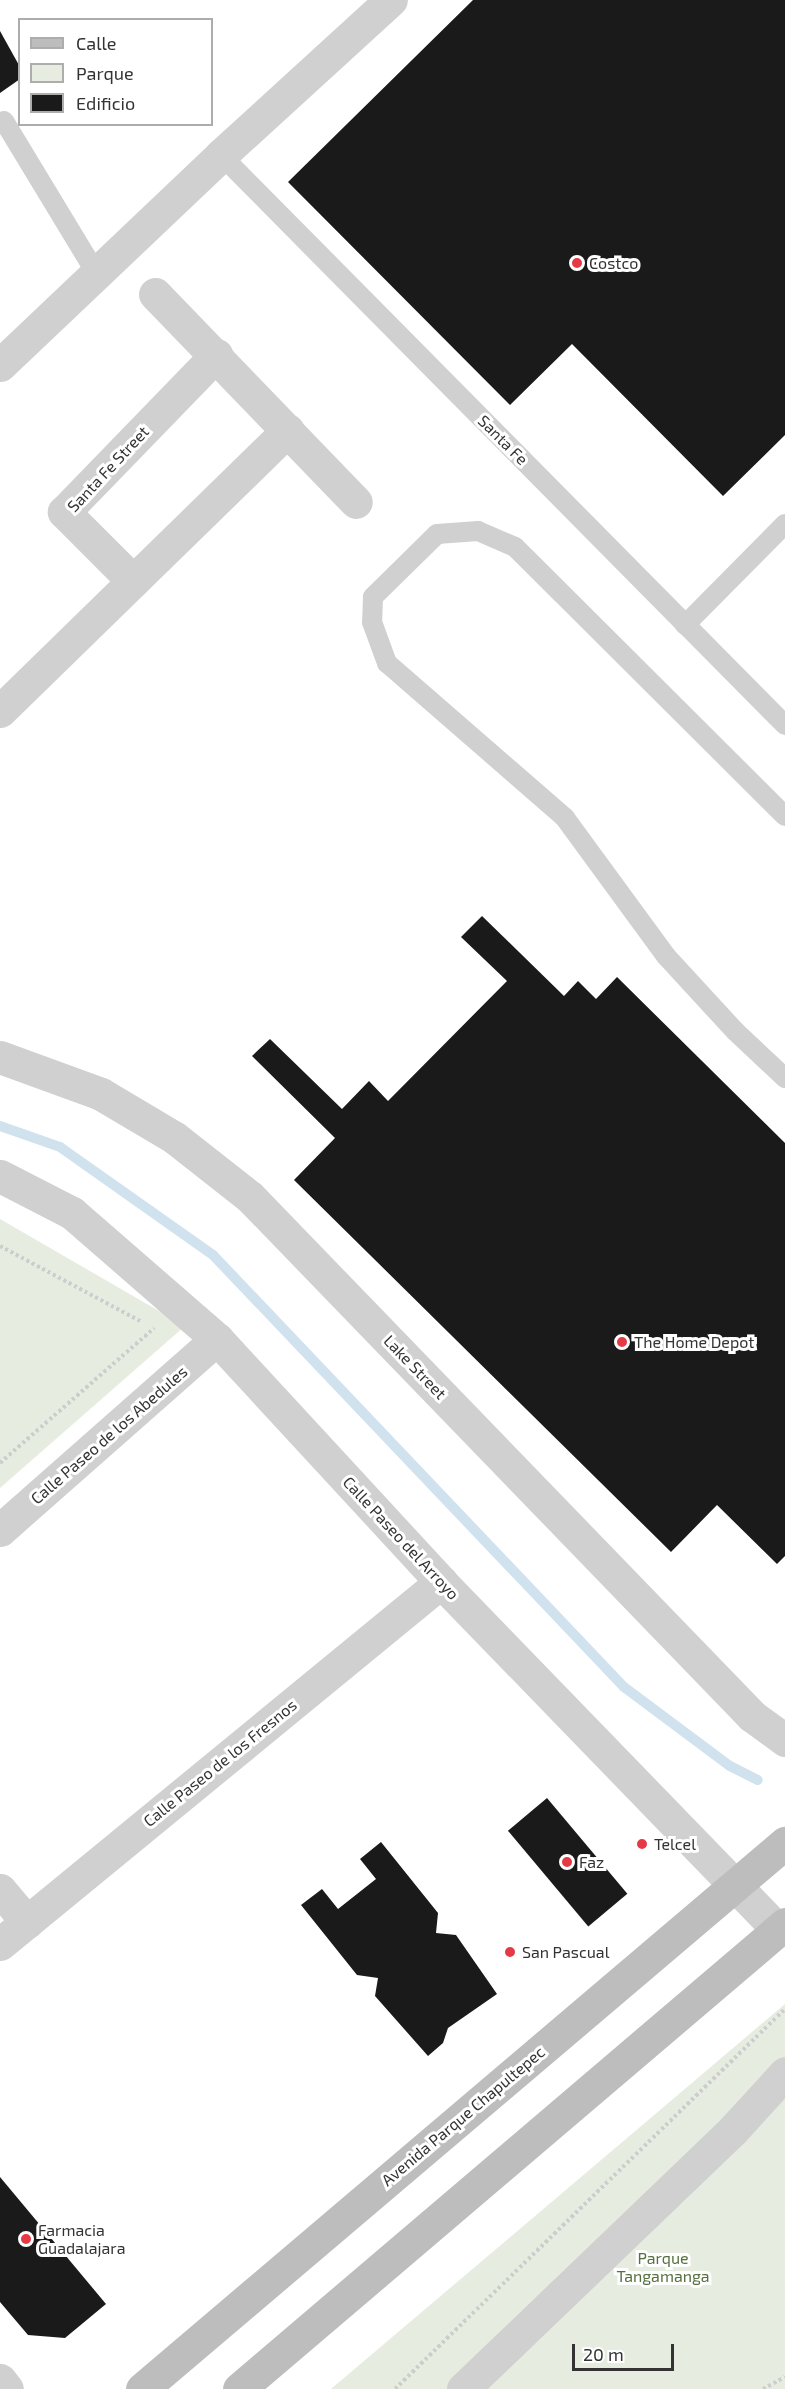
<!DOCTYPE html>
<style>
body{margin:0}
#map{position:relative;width:785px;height:2389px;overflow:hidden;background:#fff;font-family:"Exo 2",sans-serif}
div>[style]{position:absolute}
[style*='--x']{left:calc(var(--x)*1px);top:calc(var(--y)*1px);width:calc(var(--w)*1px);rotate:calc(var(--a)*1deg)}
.green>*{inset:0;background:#e6ecdf}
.stream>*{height:10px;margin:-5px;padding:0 5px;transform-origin:5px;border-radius:5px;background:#cfe2ee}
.building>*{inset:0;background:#1a1a1a;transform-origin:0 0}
.path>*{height:4px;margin-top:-2px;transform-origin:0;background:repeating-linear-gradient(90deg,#cdcdcd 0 3px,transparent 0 6px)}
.lane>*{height:20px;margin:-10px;padding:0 10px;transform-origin:10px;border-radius:10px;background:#d0d0d0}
.street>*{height:33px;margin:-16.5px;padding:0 16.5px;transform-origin:16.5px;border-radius:16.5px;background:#d0d0d0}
.secondary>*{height:33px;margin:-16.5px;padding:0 16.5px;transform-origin:16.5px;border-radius:16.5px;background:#bdbdbd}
.dots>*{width:16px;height:16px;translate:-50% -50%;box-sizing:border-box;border:3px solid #fff;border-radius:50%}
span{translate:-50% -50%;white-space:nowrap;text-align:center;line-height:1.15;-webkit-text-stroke:6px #fff;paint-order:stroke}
.poi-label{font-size:16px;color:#333}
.left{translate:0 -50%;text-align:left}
.street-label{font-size:16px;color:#333}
.park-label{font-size:16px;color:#56703f}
.legend{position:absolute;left:18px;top:18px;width:195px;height:108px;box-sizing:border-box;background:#fff;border:2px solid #adadad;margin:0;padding:8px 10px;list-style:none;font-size:18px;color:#333}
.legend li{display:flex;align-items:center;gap:12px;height:30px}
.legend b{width:30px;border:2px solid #adadad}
.scale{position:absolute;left:572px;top:2344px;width:102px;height:27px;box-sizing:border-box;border:3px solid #333;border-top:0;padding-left:8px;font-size:18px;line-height:21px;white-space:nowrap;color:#333;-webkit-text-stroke:4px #fff;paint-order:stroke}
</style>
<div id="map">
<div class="green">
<div style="clip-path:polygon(0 1219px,185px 1326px,0 1488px)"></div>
<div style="clip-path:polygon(785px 2004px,785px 2389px,331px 2389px)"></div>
</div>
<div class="stream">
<div style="--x:0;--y:1126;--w:64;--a:19.3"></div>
<div style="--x:60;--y:1147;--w:187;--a:35.2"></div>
<div style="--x:213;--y:1255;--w:596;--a:46.43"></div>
<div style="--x:624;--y:1687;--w:132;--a:36.7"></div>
<div style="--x:730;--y:1766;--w:31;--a:27"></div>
</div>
<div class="building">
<div style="clip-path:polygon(473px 0,785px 0,785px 435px,723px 496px,572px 344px,510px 405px,288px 182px)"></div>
<div style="clip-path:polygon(0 31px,20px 67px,20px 79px,0 93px)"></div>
<div style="clip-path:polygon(482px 916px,564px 996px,578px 981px,596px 999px,617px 977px,785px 1143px,785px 1556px,777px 1564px,717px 1505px,671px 1552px,294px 1180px,335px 1138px,252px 1056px,270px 1039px,342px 1109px,369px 1081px,388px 1101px,507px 981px,461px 937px)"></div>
<div style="left:547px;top:1798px;width:125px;height:51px;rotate:50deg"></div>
<div style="clip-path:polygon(381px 1842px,438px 1913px,436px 1933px,456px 1935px,497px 1994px,448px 2028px,443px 2043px,428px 2056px,375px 1996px,378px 1978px,357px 1975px,301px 1905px,322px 1889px,338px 1909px,376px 1879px,360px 1859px)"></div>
<div style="clip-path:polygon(0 2177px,106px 2304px,65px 2338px,28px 2335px,0 2302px)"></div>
</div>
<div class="path">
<div style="--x:0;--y:1246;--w:161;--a:28.2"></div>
<div style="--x:0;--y:1463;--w:205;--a:-41.2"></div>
<div style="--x:395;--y:2389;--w:545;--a:-44.26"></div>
<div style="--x:763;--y:2389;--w:25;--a:-29"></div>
</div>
<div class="lane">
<div style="--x:4;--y:121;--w:178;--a:58.8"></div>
<div style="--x:221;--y:155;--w:802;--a:45.3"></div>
<div style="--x:685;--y:625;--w:142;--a:-45.3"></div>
<div style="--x:785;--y:816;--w:381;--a:-135.1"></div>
<div style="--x:515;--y:547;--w:40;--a:-156.6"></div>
<div style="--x:478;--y:531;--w:41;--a:175.8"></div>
<div style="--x:437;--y:534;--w:90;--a:135.5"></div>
<div style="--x:373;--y:597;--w:25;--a:92"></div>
<div style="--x:372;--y:622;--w:44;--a:69.9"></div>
<div style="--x:387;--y:663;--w:236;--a:41"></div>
<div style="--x:565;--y:818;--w:171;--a:53.8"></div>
<div style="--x:666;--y:956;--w:102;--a:47.4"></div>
<div style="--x:735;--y:1031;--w:69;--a:43.2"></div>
</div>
<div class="street">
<div style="--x:155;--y:294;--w:289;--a:46"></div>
<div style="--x:0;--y:365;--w:305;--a:-43.5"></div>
<div style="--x:221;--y:155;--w:230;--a:-42.4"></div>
<div style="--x:133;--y:581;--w:98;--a:-135"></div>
<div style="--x:64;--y:512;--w:219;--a:-45.9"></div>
<div style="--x:0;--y:711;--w:402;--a:-44.3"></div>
<div style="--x:0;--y:1057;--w:108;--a:20.1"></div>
<div style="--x:101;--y:1094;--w:86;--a:30.7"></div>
<div style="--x:175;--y:1138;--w:95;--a:38.2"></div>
<div style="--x:250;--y:1197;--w:722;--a:45.95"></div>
<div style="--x:752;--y:1716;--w:41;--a:36"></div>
<div style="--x:0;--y:1176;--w:81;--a:27.2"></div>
<div style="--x:72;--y:1213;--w:192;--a:41"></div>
<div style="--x:217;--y:1339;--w:330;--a:47.3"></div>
<div style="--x:441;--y:1582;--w:484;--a:45.9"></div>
<div style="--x:0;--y:1530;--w:289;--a:-41.4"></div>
<div style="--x:0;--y:1890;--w:42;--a:49.8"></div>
<div style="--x:0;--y:1944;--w:571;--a:-39.38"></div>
<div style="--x:0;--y:2380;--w:11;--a:52"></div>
<div style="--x:463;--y:2389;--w:374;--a:-43.8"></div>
<div style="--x:733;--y:2130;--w:77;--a:-47.6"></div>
</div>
<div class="secondary">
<div style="--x:142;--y:2389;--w:844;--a:-40.34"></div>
<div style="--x:239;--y:2389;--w:717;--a:-40.42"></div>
</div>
<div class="dots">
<div style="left:577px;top:263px;background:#e63946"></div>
<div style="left:622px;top:1342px;background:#e63946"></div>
<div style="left:642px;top:1844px;background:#e63946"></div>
<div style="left:567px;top:1862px;background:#e63946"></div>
<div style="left:510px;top:1952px;background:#e63946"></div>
<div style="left:26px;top:2239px;background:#e63946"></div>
</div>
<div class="poi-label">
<span class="left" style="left:589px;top:263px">Costco</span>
<span class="left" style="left:634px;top:1342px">The Home Depot</span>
<span class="left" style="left:654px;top:1844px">Telcel</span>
<span class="left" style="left:579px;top:1862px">Faz</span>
<span class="left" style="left:522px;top:1952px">San Pascual</span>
<span class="left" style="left:38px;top:2239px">Farmacia<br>Guadalajara</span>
</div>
<div class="street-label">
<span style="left:503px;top:440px;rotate:45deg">Santa Fe</span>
<span style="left:108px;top:469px;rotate:-47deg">Santa Fe Street</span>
<span style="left:415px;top:1367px;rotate:46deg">Lake Street</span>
<span style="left:109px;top:1435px;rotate:-41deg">Calle Paseo de los Abedules</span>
<span style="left:401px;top:1538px;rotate:47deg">Calle Paseo del Arroyo</span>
<span style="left:220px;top:1763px;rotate:-39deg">Calle Paseo de los Fresnos</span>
<span style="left:463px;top:2116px;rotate:-40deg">Avenida Parque Chapultepec</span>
</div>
<div class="park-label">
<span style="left:663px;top:2267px">Parque<br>Tangamanga</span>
</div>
<ul class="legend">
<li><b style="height:8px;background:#bdbdbd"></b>Calle</li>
<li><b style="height:16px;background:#e6ecdf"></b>Parque</li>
<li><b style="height:16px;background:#1a1a1a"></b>Edificio</li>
</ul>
<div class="scale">20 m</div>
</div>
